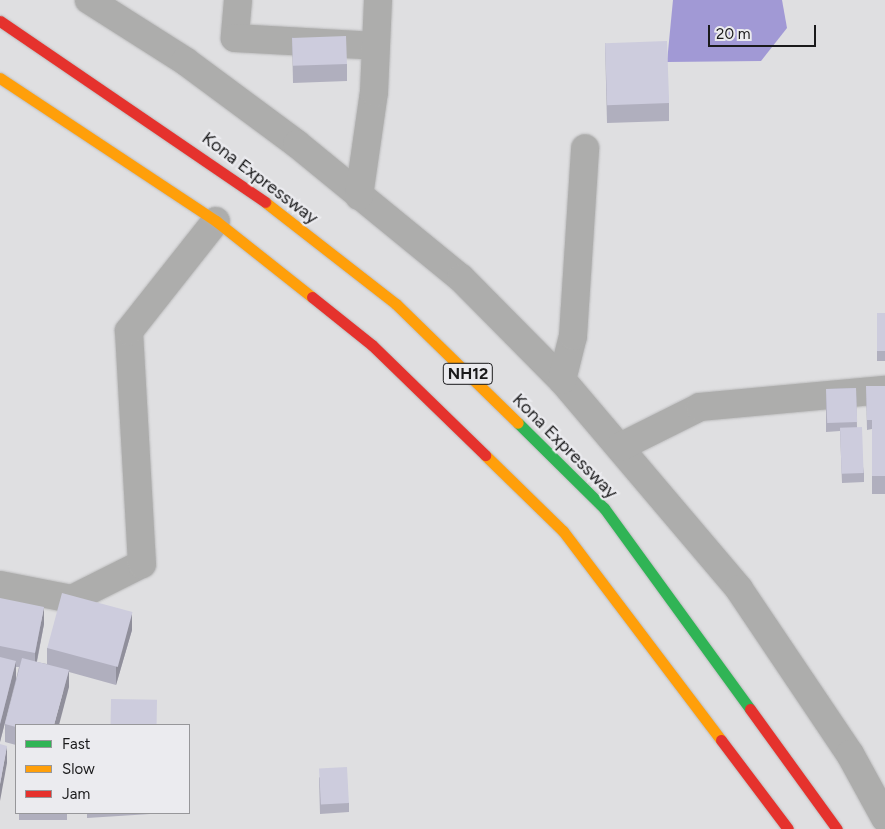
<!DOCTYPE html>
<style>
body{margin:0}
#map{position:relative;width:885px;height:829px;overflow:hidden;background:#dfdfe1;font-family:Figtree,sans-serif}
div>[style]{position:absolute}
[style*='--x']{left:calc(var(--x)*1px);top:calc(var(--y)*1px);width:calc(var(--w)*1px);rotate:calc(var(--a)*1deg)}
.water>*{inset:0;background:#a199d5}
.roads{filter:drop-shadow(0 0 1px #bcbcbd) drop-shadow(0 0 1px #bcbcbd)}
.street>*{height:28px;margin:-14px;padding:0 14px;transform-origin:14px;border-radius:14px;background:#adadac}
.fast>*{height:11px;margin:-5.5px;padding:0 5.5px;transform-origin:5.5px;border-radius:5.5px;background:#30b455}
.slow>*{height:11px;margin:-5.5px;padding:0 5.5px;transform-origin:5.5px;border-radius:5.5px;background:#ff9f0a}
.jam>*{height:11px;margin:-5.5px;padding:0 5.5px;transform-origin:5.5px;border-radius:5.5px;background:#e5322d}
.wall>*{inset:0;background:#b0afbe;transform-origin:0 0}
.shaded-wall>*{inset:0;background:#908f9b}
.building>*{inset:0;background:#cdccdd;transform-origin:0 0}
span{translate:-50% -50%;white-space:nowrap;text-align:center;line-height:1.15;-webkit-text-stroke:4.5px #ebebef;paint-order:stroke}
.shield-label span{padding:1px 4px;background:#ebebef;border:1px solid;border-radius:4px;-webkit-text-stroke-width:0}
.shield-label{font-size:16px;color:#1a1a1b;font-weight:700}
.street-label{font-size:18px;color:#1a1a1b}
.legend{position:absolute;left:15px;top:724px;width:175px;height:90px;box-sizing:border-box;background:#ebebef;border:1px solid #97979a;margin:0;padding:6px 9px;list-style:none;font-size:15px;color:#1a1a1b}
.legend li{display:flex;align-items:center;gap:10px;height:25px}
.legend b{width:25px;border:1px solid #97979a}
.scale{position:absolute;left:708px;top:25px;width:108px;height:22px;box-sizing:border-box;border:2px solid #1a1a1b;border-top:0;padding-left:6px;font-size:15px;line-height:18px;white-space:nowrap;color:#1a1a1b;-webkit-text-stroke:4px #ebebef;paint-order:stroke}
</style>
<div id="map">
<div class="water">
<div style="clip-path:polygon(673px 0,782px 0,787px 28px,761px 61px,667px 62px)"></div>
</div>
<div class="roads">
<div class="street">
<div style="--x:89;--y:0;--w:114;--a:32.4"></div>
<div style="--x:185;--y:61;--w:139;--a:36.5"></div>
<div style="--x:297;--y:144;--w:212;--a:39.3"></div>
<div style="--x:461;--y:278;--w:144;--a:45.3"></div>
<div style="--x:562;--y:380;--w:274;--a:49.7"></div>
<div style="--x:739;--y:589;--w:199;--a:56.1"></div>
<div style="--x:850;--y:754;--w:73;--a:61.3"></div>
<div style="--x:238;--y:0;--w:38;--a:95"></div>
<div style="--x:235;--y:38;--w:141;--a:3.2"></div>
<div style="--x:359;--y:196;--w:105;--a:-81.8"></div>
<div style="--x:374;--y:92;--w:92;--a:-87.5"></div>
<div style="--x:562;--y:380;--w:45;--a:-76"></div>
<div style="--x:573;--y:336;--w:188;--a:-86.3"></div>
<div style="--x:620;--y:447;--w:89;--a:-26.6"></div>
<div style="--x:700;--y:407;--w:186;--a:-5.3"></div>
<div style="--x:0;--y:585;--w:73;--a:11"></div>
<div style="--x:72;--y:599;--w:78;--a:-26.6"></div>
<div style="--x:142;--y:564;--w:233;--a:-93.2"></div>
<div style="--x:129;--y:331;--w:140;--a:-51.7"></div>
</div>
<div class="fast">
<div style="--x:518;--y:423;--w:121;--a:44.7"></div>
<div style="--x:604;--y:508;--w:248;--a:54"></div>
</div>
<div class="slow">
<div style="--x:0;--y:78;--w:259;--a:33.5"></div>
<div style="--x:216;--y:221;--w:122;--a:38.4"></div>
<div style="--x:265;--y:202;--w:166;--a:37.9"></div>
<div style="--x:396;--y:304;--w:170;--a:44.3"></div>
<div style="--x:485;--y:455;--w:109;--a:44.3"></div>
<div style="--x:563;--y:531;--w:262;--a:52.9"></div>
</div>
<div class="jam">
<div style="--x:0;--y:21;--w:321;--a:34.3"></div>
<div style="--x:312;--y:297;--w:77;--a:38.7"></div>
<div style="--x:372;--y:345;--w:158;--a:44.2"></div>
<div style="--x:750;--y:709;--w:148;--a:54.1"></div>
<div style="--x:721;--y:740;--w:111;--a:53"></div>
</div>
</div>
<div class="wall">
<div style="clip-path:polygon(292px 37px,347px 64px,347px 81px,293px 83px)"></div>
<div style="clip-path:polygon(605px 43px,669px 103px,669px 121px,607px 123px)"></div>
<div style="left:877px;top:313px;width:8px;height:48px"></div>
<div style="clip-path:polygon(866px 386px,885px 386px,885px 494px,872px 494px,872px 429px,867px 430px)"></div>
<div style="clip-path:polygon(856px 388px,857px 427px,864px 473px,864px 482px,842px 483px,840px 431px,826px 432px,826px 389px)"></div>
<div style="clip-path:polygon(0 598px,44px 624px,37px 662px,47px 664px,47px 648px,132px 630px,116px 685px,69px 672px,69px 687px,16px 725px,16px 745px,5px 742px,5px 724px,19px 667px,16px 667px,16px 679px,0 742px)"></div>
<div style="clip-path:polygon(319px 777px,349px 803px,349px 812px,320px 814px)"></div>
<div style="left:19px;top:813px;width:48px;height:7px"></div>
<div style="clip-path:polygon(87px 813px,166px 813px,87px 818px)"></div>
</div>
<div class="shaded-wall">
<div style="clip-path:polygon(44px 607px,44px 624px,35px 670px,35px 653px)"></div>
<div style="clip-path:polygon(132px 612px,132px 630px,116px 685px,116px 667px)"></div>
<div style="clip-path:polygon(16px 661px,16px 679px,0 742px,0 724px)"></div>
<div style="clip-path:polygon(69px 670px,69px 687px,59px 725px,54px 725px)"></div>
<div style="clip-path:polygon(7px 746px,7px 763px,0 801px,0 784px)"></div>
</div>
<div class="building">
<div style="left:346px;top:36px;width:28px;height:54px;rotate:88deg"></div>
<div style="left:667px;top:41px;width:62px;height:62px;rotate:88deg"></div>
<div style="left:877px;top:313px;width:8px;height:38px"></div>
<div style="clip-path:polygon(866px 386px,885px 386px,885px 419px,872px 419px,872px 420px,867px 420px)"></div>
<div style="left:856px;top:388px;width:34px;height:30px;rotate:88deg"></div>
<div style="left:872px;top:419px;width:13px;height:57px"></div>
<div style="left:862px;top:427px;width:46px;height:22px;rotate:88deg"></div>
<div style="left:62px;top:593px;width:73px;height:57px;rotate:15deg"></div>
<div style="clip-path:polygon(0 598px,44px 607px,35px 653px,0 646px)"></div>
<div style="clip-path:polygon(0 657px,16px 661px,0 724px)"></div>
<div style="clip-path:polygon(22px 658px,69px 670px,54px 725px,16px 725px,16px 727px,5px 724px)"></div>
<div style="left:111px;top:699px;width:46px;height:26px;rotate:1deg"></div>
<div style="clip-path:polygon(0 744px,7px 746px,0 784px)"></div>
<div style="left:347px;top:767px;width:36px;height:28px;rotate:87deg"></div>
</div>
<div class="shield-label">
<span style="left:468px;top:374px">NH12</span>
</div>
<div class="street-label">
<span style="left:260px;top:178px;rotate:37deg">Kona Expressway</span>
<span style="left:565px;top:446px;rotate:45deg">Kona Expressway</span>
</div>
<ul class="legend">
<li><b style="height:6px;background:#30b455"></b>Fast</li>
<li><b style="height:6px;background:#ff9f0a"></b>Slow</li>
<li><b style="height:6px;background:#e5322d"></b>Jam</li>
</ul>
<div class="scale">20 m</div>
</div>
